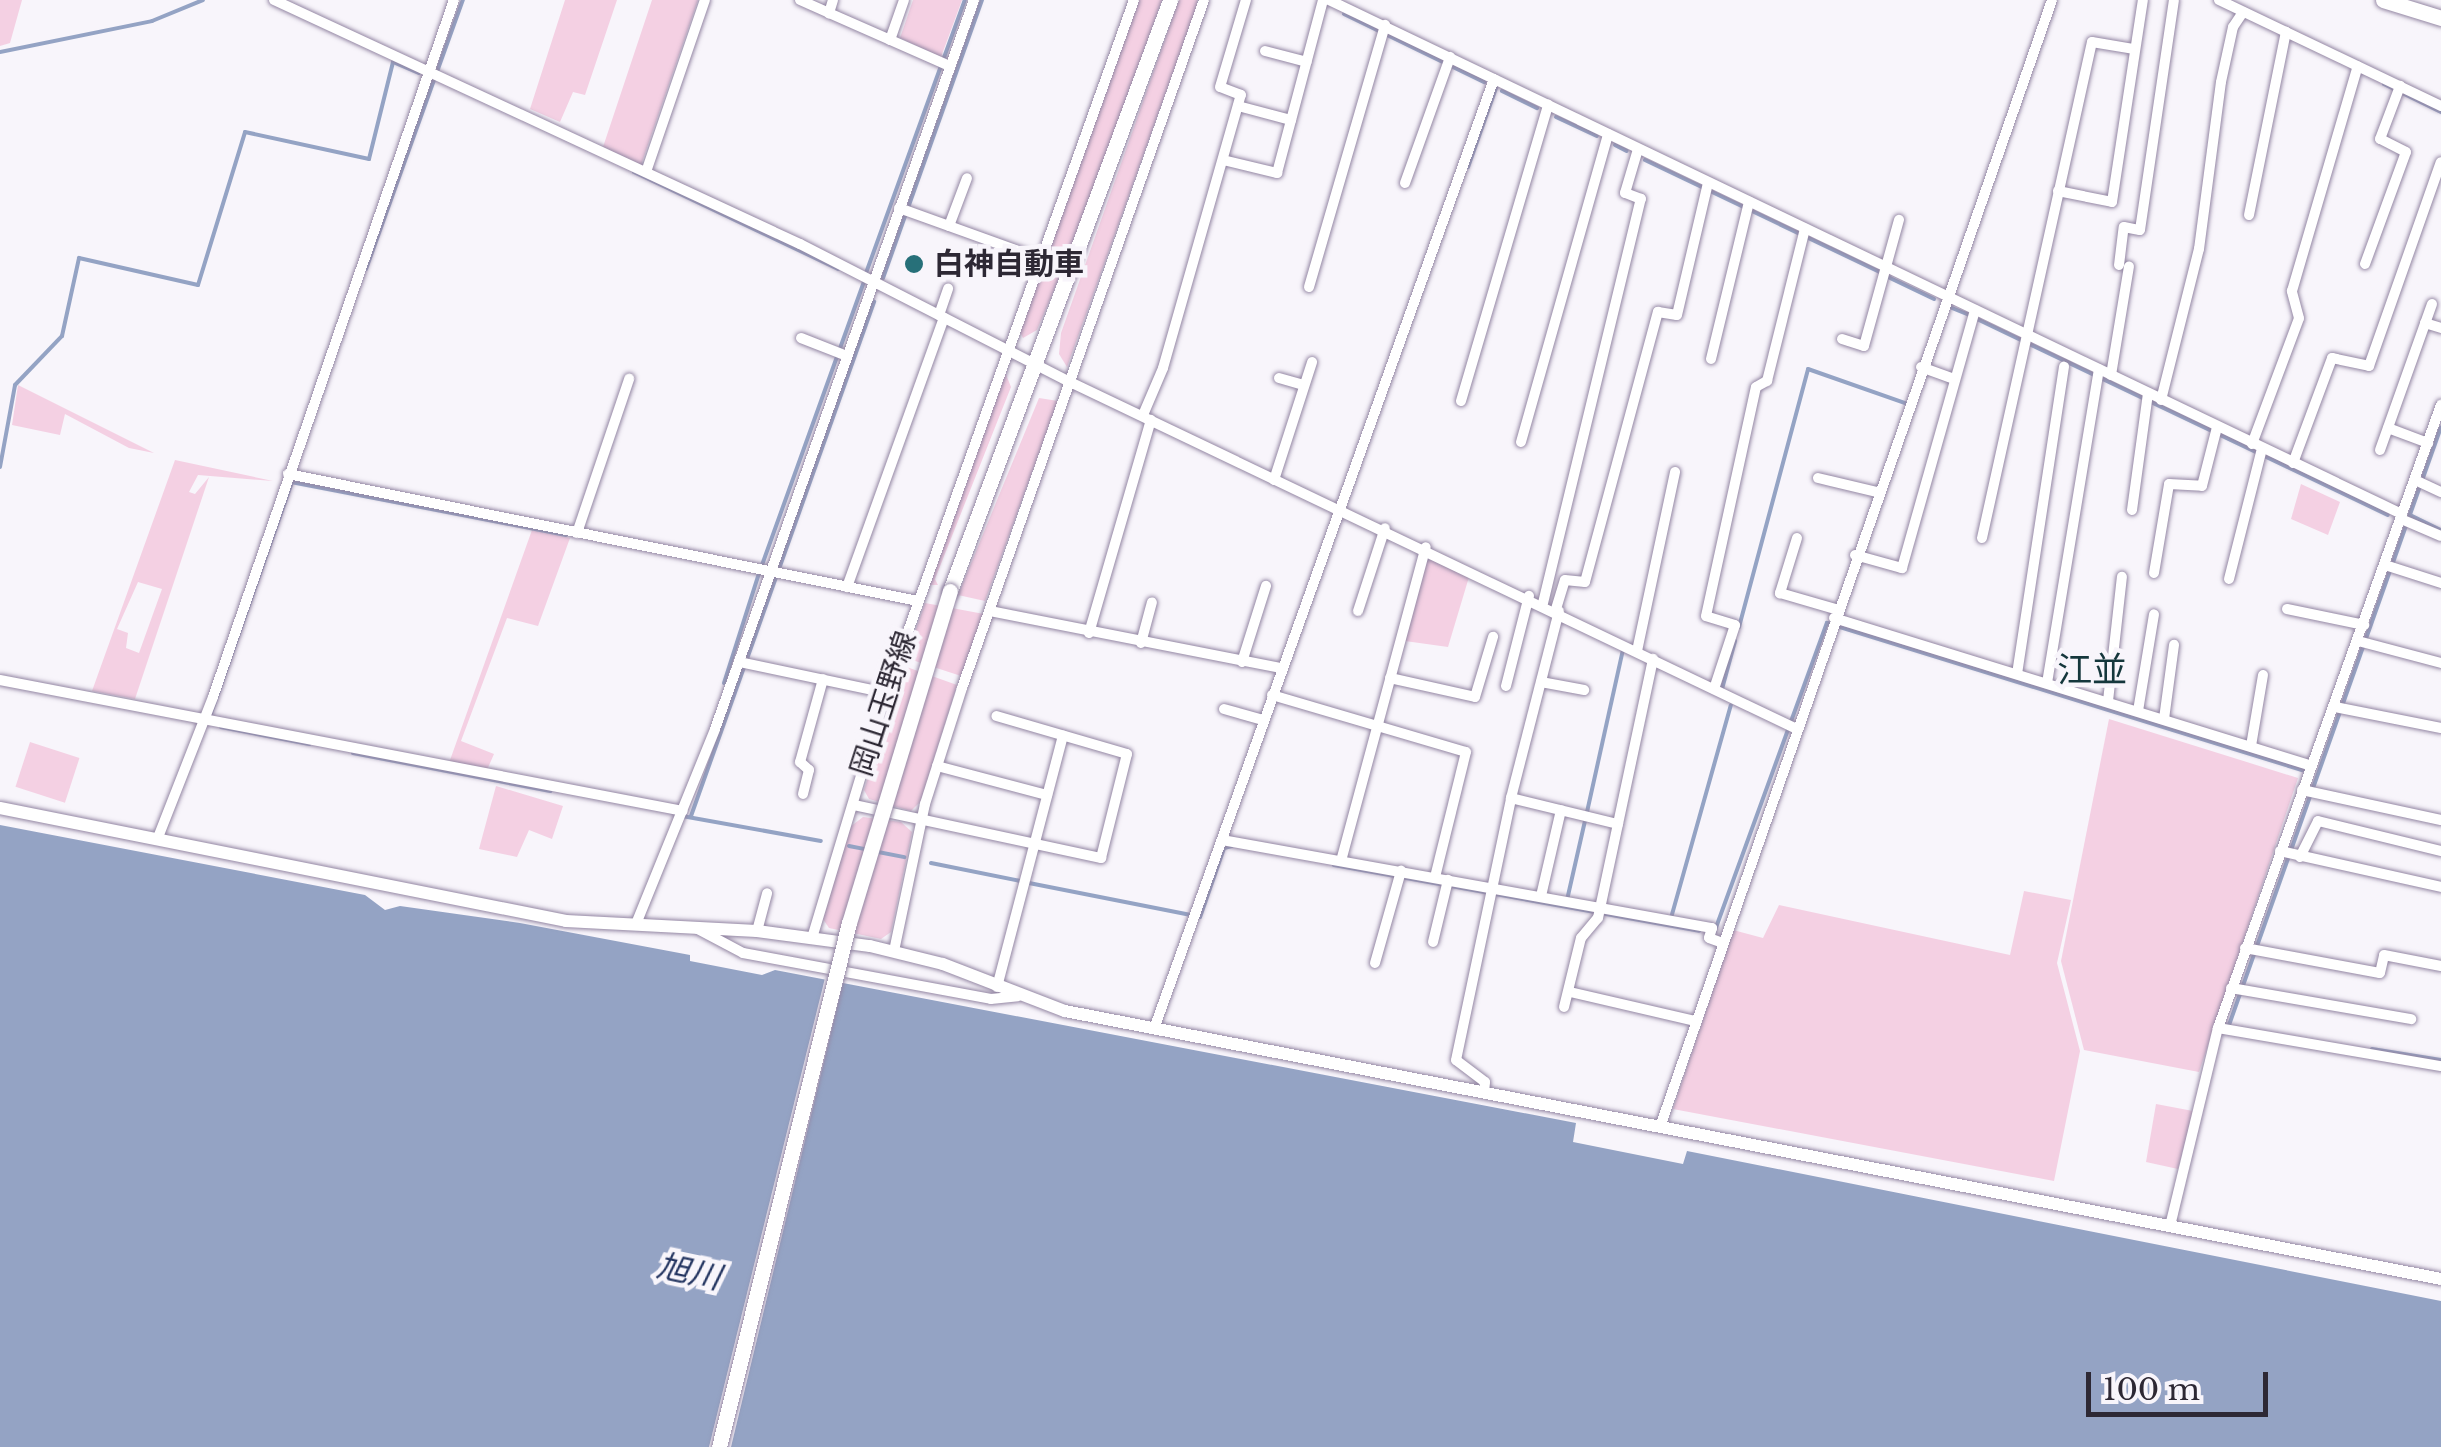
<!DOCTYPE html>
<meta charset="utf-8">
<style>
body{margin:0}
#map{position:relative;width:2441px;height:1447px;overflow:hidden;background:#f8f5fb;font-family:"Libre Baskerville","Noto Sans JP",serif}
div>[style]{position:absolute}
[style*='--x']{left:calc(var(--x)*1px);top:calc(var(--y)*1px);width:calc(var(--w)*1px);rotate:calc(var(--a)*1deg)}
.green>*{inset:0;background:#f4d0e3;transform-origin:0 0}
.water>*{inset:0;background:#94a3c4}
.pier>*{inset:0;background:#f8f5fb}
.stream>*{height:4px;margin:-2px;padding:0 2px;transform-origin:2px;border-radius:2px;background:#94a3c4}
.roads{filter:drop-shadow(0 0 2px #9386a3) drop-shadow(0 0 2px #9386a3)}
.minor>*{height:10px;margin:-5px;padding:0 5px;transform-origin:5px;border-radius:5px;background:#fff}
.tertiary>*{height:12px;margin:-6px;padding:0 6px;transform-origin:6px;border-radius:6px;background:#fff}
.primary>*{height:15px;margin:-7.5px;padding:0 7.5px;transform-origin:7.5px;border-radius:7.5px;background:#fff}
.bridges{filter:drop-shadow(0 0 2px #9386a3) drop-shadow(0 0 2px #9386a3)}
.primary-bridge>*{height:15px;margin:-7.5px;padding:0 7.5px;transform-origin:7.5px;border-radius:7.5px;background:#fff}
.dots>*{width:28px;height:28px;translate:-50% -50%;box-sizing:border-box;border:5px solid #f8f5fb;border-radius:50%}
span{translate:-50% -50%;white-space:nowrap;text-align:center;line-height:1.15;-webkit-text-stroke:9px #f8f5fb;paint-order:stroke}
.poi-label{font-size:30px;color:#2d2834;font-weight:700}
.left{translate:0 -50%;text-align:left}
.street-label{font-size:30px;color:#2d2834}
.water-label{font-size:32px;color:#233460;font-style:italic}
.quarter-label{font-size:35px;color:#15373c}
.scale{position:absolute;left:2086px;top:1372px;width:182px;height:45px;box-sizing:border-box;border:5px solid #2d2834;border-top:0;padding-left:12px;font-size:30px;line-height:35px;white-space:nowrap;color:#2d2834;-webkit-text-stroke:8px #f8f5fb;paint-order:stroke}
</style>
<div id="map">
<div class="green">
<div style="clip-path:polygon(0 0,22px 0,10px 43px,0 46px)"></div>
<div style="clip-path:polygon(565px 0,617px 0,585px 95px,573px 92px,560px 122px,530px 109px)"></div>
<div style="clip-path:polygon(652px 0,698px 0,641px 165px,603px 147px)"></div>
<div style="clip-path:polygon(913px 0,962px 0,941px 57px,900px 38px)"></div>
<div style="clip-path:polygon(1138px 0,1162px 0,1079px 231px,1037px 330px,1023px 338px,1020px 332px)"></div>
<div style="clip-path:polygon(1179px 0,1197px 0,1197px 6px,1067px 367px,1059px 354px,1061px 333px)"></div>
<div style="clip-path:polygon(1005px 372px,1011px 387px,935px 579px,938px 585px,929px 585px)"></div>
<div style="clip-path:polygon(18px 385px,154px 453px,129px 448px,65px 414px,60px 435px,12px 425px)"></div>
<div style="clip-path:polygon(1039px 398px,1058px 401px,985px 601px,958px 595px)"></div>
<div style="clip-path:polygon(evenodd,175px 460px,273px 481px,198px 475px,189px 492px,195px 494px,209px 477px,135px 699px,92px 691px,175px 460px,138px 582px,162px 589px,139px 653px,126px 648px,128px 633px,117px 629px,138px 582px)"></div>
<div style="clip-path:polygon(2301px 484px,2340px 502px,2328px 535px,2291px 519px)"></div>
<div style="clip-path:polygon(532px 530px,570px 538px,538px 626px,507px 618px,461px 741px,494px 754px,487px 770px,449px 763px)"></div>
<div style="clip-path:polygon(1427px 558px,1469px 577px,1448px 647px,1405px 641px)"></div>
<div style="clip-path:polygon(925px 603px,984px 614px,961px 676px,906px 658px)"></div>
<div style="clip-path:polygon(904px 666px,957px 685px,921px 801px,911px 811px,869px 799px,864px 790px)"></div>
<div style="clip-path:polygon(2109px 719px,2298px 778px,2199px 1072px,2084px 1050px,2061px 961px)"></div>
<div style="left:30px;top:742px;width:52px;height:47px;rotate:18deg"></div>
<div style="clip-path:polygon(496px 786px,563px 806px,552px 839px,529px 830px,517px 857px,479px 849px)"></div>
<div style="clip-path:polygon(863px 817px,901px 822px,912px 832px,891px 932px,881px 939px,829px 928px,823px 919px,850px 827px)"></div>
<div style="clip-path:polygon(2024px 891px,2071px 900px,2057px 963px,2080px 1051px,2054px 1181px,1673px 1109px,1733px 930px,1763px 938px,1779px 905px,2010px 955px)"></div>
<div style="clip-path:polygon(2156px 1104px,2193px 1111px,2178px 1169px,2146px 1162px)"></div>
</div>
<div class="water">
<div style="clip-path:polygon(0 825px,365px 895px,385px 910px,400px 906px,520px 923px,690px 955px,690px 961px,762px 975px,775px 970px,1576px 1123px,1573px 1142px,1683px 1164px,1687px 1151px,2441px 1301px,2441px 1447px,0 1447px)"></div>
</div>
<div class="pier">
<div style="clip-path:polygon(826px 974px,844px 978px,731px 1447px,709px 1447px)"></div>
</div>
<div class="stream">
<div style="--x:1344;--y:14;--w:156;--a:25.9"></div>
<div style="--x:0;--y:52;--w:155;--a:-11.5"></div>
<div style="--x:152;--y:21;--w:55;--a:-22.4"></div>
<div style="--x:2384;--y:84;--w:64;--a:26.2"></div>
<div style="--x:1502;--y:91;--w:39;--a:26"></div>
<div style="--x:1556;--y:117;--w:45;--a:24.9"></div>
<div style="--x:1615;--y:145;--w:13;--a:27"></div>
<div style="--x:1645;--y:160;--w:260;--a:25.5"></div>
<div style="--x:1468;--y:167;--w:84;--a:-70.5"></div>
<div style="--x:634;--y:172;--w:226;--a:25.4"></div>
<div style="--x:366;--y:269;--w:286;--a:-70.2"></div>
<div style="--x:866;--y:273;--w:290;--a:-70.1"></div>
<div style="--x:1888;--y:277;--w:51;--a:25.6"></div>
<div style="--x:883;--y:278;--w:295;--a:-70.4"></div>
<div style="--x:1952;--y:308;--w:18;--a:22"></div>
<div style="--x:1977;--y:319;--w:455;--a:25.5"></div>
<div style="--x:0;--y:467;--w:83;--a:-79.6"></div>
<div style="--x:15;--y:385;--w:68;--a:-46.2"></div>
<div style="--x:62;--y:336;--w:80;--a:-77.7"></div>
<div style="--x:79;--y:258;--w:122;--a:12.8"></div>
<div style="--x:198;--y:285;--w:160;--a:-72.9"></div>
<div style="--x:245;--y:132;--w:127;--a:12.3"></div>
<div style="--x:369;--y:159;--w:100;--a:-76.1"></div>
<div style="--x:393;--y:62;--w:28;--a:23"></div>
<div style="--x:291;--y:482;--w:280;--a:10.9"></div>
<div style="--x:2410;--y:515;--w:34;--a:26"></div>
<div style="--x:762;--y:565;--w:301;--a:-70.2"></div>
<div style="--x:1739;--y:627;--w:267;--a:-75"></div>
<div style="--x:1808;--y:369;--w:103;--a:19.3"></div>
<div style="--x:724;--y:683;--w:115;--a:-72.3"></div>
<div style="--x:1722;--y:689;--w:50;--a:-74.8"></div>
<div style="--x:210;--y:716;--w:245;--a:-70.7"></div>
<div style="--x:221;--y:727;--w:90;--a:10.9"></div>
<div style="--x:353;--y:753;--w:201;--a:10.9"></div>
<div style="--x:1587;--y:812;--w:166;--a:-77.5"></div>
<div style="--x:682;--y:816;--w:141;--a:10.2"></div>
<div style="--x:691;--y:816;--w:546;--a:-70.4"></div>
<div style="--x:849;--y:846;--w:15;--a:11"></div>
<div style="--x:873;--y:851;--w:32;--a:11"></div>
<div style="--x:931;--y:863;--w:91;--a:11.4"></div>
<div style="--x:1334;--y:865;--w:371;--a:10.2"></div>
<div style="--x:1029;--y:883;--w:174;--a:11.2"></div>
<div style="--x:1200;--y:917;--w:73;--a:-70.8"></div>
<div style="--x:1224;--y:848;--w:8;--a:-14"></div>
<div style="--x:1567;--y:900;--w:81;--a:-77.2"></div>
<div style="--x:1671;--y:918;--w:221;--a:-74.3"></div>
<div style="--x:1714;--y:933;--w:330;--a:-70"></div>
<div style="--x:1827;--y:623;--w:498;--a:17.2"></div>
<div style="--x:2229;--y:1025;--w:634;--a:-70.48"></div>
<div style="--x:2372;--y:1049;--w:70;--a:9.1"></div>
</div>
<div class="roads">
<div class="minor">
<div style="--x:274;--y:0;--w:580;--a:24.89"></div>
<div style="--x:800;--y:244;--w:303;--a:27.1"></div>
<div style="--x:1070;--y:382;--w:806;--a:25.52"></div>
<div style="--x:800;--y:0;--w:32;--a:24"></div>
<div style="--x:833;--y:0;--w:14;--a:107"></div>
<div style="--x:829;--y:13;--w:132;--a:23.7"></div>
<div style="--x:1329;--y:0;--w:1190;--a:25.6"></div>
<div style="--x:2219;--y:0;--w:246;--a:25.5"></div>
<div style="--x:890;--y:40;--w:42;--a:-70.7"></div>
<div style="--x:1265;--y:51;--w:43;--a:14.7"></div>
<div style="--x:1238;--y:106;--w:55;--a:14.8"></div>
<div style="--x:1223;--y:160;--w:56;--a:13.5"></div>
<div style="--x:1277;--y:173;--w:179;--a:-75.1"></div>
<div style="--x:646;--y:172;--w:182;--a:-71.1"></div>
<div style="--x:1405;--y:183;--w:134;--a:-70.3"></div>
<div style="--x:2058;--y:191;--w:55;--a:11.5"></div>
<div style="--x:2112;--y:202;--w:204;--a:-81.3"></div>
<div style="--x:899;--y:208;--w:151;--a:19.8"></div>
<div style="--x:2249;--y:215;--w:187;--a:-78.6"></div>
<div style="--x:949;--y:226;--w:51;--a:-69.4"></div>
<div style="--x:2365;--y:264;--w:119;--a:-69.9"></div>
<div style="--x:2406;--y:152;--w:29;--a:-153"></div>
<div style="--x:2380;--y:139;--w:57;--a:-69.3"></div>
<div style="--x:2119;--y:265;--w:38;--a:-83"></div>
<div style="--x:2124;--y:227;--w:16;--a:11"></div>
<div style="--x:2140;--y:230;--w:232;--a:-81.6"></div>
<div style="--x:1309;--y:287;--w:273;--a:-73.8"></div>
<div style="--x:939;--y:315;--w:28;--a:-71"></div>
<div style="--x:2425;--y:323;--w:17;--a:17"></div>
<div style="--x:801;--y:338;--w:49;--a:21.4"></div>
<div style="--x:1842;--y:339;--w:23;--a:18"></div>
<div style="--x:1864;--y:346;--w:131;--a:-74.5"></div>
<div style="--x:1711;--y:359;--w:162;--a:-76.4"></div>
<div style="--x:1921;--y:367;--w:33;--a:20"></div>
<div style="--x:2111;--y:375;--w:110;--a:-80.6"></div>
<div style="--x:1279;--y:378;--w:26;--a:16"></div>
<div style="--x:2161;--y:400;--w:156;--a:-75.9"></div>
<div style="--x:2199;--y:249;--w:168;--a:-82.5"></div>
<div style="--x:2221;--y:82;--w:56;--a:-77.7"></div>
<div style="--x:2233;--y:27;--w:18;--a:-56"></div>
<div style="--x:1461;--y:401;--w:309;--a:-73.6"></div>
<div style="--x:1143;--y:415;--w:51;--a:-66.9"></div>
<div style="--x:1163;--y:368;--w:284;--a:-74.1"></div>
<div style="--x:1241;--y:95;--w:22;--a:-159"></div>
<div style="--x:1220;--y:87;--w:91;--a:-73.4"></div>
<div style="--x:2388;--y:428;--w:43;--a:20.6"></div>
<div style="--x:1521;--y:442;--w:320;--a:-74.2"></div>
<div style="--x:2252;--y:444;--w:134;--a:-69.5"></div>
<div style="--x:2299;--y:318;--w:28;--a:-105"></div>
<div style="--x:2292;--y:291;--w:234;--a:-73.7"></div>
<div style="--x:2380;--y:450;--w:155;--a:-70.4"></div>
<div style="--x:2293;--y:463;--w:112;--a:-69.6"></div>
<div style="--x:2332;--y:358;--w:38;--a:12"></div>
<div style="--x:2369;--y:366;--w:216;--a:-70.6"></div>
<div style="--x:288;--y:474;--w:643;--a:11.4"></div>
<div style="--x:1818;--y:478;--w:61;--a:13.3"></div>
<div style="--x:1274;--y:480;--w:124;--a:-72.1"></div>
<div style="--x:2415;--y:480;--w:29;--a:25"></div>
<div style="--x:2132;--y:510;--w:118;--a:-82.2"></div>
<div style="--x:2401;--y:519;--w:43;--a:23"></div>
<div style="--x:577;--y:533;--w:163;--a:-71.3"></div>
<div style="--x:1797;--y:538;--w:58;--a:107.2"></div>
<div style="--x:1780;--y:593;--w:57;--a:16.2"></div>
<div style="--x:1982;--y:538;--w:508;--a:-77.5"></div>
<div style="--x:2092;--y:42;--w:43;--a:9.5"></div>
<div style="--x:1855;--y:555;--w:49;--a:15.5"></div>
<div style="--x:1902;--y:568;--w:268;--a:-74.2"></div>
<div style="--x:2385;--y:565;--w:59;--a:17.8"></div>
<div style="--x:2154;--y:573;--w:90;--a:-80.4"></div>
<div style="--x:2169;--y:484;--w:33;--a:3"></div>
<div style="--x:2202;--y:486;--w:61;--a:-75.7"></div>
<div style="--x:2229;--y:579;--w:134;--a:-75.8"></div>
<div style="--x:847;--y:587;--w:286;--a:-70.2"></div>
<div style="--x:1543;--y:603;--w:416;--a:-76.4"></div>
<div style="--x:1641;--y:199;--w:17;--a:-159"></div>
<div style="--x:1625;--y:193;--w:46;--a:-73.5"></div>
<div style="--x:1556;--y:609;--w:30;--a:-73"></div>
<div style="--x:1565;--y:580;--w:20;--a:6"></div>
<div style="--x:1585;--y:582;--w:280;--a:-74.9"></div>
<div style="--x:1658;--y:312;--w:19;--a:9"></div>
<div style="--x:1677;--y:315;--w:136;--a:-76.8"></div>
<div style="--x:2287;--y:609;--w:79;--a:11.7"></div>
<div style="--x:990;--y:611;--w:297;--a:11.1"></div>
<div style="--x:1358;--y:611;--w:87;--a:-72"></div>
<div style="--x:1834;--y:618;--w:500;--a:17.2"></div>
<div style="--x:1089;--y:633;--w:222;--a:-73.8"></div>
<div style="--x:2358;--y:641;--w:86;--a:14.8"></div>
<div style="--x:1141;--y:643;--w:42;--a:-75"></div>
<div style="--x:1637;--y:651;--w:183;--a:-78"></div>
<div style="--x:739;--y:662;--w:150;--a:11.9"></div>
<div style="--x:1242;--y:662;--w:80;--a:-72.5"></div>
<div style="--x:2017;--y:674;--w:311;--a:-81.3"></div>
<div style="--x:1390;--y:678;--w:87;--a:12.6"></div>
<div style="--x:1475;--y:697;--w:63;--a:-73.3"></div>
<div style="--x:0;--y:680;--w:695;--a:10.86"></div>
<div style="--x:1541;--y:682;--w:44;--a:10.5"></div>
<div style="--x:2047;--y:683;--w:318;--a:-80.6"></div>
<div style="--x:1506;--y:686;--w:93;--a:-75.7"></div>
<div style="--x:1714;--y:689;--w:67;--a:-71.8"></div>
<div style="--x:1735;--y:625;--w:30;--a:-163"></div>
<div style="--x:1706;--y:616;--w:234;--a:-77.7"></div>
<div style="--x:1756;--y:387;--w:13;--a:-29"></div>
<div style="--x:1767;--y:381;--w:157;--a:-76"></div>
<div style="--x:1272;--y:695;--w:202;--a:16.4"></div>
<div style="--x:1466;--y:752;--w:129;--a:103.9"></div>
<div style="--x:2108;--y:701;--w:125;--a:-83.6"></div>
<div style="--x:2335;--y:707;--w:108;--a:11.2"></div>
<div style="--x:1224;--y:709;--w:41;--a:15.8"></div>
<div style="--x:2138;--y:711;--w:98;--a:-80.6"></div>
<div style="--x:2164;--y:719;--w:75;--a:-82.3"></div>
<div style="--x:2251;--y:746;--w:72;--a:-80.4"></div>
<div style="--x:937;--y:766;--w:114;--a:14.8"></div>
<div style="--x:2302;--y:790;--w:142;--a:12.2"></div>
<div style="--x:803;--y:794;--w:25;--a:-76"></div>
<div style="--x:809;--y:770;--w:12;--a:-138"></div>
<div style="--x:800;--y:762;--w:86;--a:-74.5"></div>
<div style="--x:1511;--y:798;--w:193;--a:-75.6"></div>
<div style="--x:854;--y:805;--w:253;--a:12.1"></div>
<div style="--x:1101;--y:858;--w:107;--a:-76"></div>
<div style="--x:1127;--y:754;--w:136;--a:-163.8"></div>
<div style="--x:157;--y:840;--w:154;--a:-68.6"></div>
<div style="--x:213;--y:697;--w:737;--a:-70.93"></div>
<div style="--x:1222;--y:840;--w:498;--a:10.2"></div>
<div style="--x:1712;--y:928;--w:10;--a:107"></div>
<div style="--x:1709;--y:938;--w:15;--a:20"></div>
<div style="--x:2280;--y:851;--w:165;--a:12.6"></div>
<div style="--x:2300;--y:857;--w:40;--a:-63.4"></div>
<div style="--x:2318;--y:821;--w:127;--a:13.7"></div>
<div style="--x:1341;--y:861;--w:325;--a:-74.9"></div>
<div style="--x:1541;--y:896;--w:88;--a:-76.9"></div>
<div style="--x:636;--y:924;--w:210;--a:-67.9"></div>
<div style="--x:715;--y:729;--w:774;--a:-70.44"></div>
<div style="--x:696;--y:928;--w:53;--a:28"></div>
<div style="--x:743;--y:953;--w:252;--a:10.5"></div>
<div style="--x:991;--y:999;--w:27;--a:-6"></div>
<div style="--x:757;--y:931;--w:39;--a:-75"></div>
<div style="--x:812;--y:938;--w:256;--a:-73.2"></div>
<div style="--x:886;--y:693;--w:736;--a:-70.31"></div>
<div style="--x:1433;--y:942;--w:64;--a:-76.4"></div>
<div style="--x:2245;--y:948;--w:137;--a:10.5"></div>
<div style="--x:2380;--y:973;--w:18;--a:-77"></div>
<div style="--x:2384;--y:955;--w:58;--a:10.9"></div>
<div style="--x:894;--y:951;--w:150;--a:-78.1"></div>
<div style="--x:925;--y:804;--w:122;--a:-72.3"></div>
<div style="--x:962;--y:688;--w:729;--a:-70.62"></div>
<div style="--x:1375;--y:963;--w:96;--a:-74.2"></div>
<div style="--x:997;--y:987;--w:260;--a:-75.3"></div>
<div style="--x:2231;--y:988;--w:183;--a:9.8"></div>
<div style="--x:1570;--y:992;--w:129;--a:13"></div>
<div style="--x:1564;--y:1007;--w:71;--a:-76.2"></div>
<div style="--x:1581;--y:938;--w:26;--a:-50"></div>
<div style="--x:1598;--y:918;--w:265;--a:-78"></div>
<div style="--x:2218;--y:1028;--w:226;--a:9.7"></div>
<div style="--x:1154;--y:1029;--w:1009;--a:-70.31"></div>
<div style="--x:1484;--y:1093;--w:11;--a:-85"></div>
<div style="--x:1485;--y:1082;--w:36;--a:-143"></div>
<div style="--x:1456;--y:1060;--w:268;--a:-78.1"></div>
<div style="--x:1511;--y:798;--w:110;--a:13.7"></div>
<div style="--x:1660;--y:1127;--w:1193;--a:-70.82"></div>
<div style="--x:2170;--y:1226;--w:204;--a:-76.4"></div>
<div style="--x:2218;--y:1028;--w:662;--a:-70.31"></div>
</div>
<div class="tertiary">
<div style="--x:0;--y:808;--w:577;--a:11.29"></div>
<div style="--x:566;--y:921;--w:191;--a:3"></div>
<div style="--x:757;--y:931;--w:114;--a:7.6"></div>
<div style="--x:870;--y:946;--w:75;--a:13.9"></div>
<div style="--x:943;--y:964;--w:131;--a:21.1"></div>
<div style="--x:1065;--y:1011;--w:1402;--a:11.02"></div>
</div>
<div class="primary">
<div style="--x:2383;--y:0;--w:61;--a:17.2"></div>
<div style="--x:950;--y:591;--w:631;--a:-69.58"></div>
</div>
</div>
<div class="bridges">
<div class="primary-bridge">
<div style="--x:719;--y:1447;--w:540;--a:-76.07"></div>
<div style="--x:849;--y:923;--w:347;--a:-73.1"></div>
</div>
</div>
<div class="dots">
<div style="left:914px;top:264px;background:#277079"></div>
</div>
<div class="poi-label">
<span class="left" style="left:934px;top:264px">白神自動車</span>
</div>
<div class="street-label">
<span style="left:884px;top:704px;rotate:-72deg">岡山玉野線</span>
</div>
<div class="water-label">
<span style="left:689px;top:1272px;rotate:12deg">旭川</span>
</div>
<div class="quarter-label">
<span style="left:2092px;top:670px">江並</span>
</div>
<div class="scale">100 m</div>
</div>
